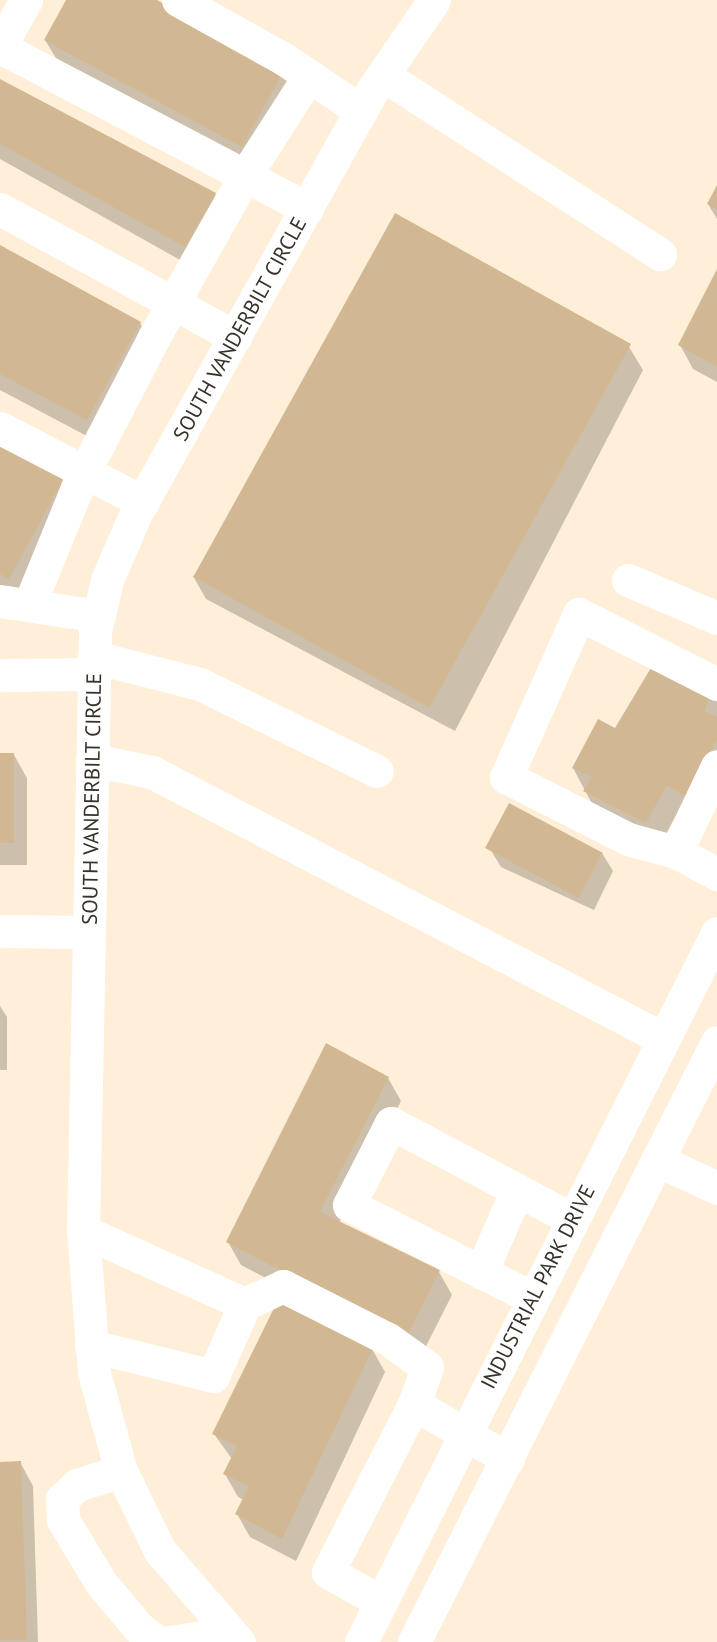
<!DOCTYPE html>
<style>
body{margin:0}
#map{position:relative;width:717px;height:1642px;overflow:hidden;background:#ffefd8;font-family:"PT Sans",sans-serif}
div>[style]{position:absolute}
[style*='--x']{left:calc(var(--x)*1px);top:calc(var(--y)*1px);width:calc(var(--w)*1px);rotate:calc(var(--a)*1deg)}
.shadow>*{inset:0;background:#0003}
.building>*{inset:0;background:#d2b892;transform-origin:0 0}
.minor>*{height:33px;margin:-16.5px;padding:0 16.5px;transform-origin:16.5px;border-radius:16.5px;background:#fff}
span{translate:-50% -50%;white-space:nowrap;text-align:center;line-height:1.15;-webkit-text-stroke:4.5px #fefefe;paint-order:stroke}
.street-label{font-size:21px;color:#373128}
</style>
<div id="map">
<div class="shadow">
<div style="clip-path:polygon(67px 0,154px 0,284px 70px,297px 93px,255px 169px,59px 63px,45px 40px)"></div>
<div style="clip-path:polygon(0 80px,215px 194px,228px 217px,198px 270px,0 159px)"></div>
<div style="clip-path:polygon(717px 188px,717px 219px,708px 204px)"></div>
<div style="clip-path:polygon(0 246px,140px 323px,154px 347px,100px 443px,0 390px)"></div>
<div style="clip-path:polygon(717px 273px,717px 382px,693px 369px,680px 345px)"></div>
<div style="clip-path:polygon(629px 347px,643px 370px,455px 731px,206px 599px,193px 576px)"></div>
<div style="clip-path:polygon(0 446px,63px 479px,23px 601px,0 589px)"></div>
<div style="clip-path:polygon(711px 692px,717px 702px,717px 788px,680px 808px,660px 845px,598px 815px,573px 768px,615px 730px)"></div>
<div style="clip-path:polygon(0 755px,14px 755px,27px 778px,27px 865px,0 865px)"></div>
<div style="clip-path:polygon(490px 849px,602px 853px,613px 871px,594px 910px,501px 867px)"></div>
<div style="clip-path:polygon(0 1006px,7px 1017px,7px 1070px,0 1070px)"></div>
<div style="clip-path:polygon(388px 1078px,401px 1101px,339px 1223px,439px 1272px,452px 1295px,420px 1358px,241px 1265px,228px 1242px)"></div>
<div style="clip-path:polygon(372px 1349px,385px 1372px,296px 1561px,250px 1537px,237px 1514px,244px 1500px,238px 1497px,225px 1474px,232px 1459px,214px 1434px)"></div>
<div style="clip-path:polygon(20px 1462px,33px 1486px,38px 1642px,0 1642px,0 1463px)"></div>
</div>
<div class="building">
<div style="clip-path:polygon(66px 0,157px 0,285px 69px,242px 147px,44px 40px)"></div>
<div style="clip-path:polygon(0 79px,216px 193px,185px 247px,0 144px)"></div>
<div style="clip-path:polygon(717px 185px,717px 209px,707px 204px)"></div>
<div style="left:395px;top:213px;width:270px;height:416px;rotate:29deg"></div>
<div style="clip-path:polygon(0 245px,141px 322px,87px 420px,0 374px)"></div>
<div style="clip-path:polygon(717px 269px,717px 367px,678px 345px)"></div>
<div style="clip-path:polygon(0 444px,64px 478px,9px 579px,0 574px)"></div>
<div style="clip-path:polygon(655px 661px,712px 690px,704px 711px,717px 717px,717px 740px,686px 797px,667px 785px,646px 823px,583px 791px,592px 777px,572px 768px,598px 719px,615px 728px)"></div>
<div style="left:0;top:753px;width:14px;height:90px"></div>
<div style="left:509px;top:803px;width:106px;height:51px;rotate:28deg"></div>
<div style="clip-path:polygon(326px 1043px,389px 1077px,320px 1212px,440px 1270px,407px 1336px,226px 1242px)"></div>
<div style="clip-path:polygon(277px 1302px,373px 1348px,282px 1539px,235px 1514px,249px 1486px,223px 1474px,237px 1446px,212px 1434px)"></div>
<div style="clip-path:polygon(21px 1461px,27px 1640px,0 1640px,0 1462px)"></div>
</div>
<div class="minor">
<div style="--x:178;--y:0;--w:121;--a:29.1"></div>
<div style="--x:284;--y:59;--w:93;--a:34"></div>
<div style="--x:0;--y:46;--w:53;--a:-60.5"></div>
<div style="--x:0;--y:47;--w:347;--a:27.7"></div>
<div style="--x:383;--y:75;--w:330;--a:32.9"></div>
<div style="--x:0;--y:209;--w:268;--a:28.5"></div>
<div style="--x:0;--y:428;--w:161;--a:27.4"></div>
<div style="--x:628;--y:580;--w:97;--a:23.1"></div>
<div style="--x:0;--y:601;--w:100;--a:8.6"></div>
<div style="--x:29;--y:605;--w:137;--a:-67.7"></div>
<div style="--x:81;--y:478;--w:159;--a:-62.6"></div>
<div style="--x:154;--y:337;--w:187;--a:-60.6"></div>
<div style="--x:246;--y:174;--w:117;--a:-57.3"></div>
<div style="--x:94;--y:657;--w:109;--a:14.3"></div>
<div style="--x:200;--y:684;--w:197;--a:26.2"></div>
<div style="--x:0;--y:675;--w:94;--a:-0.6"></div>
<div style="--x:717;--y:684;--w:155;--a:-153.1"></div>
<div style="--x:579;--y:614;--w:179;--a:114.1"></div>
<div style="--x:506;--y:777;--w:137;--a:26.9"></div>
<div style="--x:628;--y:839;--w:50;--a:15.2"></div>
<div style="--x:676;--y:852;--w:95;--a:-64.5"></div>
<div style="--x:92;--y:760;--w:61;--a:11.3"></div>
<div style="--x:152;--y:772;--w:575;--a:27.55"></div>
<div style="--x:676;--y:852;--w:47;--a:28.2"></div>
<div style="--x:0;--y:931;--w:89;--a:0.6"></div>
<div style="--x:657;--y:1160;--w:66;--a:25"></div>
<div style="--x:517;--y:1190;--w:90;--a:113.7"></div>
<div style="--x:481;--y:1272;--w:148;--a:-153.1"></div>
<div style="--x:349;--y:1205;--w:92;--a:-62.9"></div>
<div style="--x:391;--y:1123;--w:143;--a:28"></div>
<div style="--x:517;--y:1190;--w:62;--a:27.8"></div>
<div style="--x:83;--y:1231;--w:178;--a:24.3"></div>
<div style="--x:245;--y:1304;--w:42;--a:-25.3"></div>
<div style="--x:283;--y:1286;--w:118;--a:26.8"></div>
<div style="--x:388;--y:1339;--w:48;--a:35.7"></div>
<div style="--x:427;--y:1367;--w:39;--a:109"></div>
<div style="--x:414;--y:1404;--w:109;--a:30.3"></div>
<div style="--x:481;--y:1272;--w:58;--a:26.6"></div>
<div style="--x:91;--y:1346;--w:126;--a:13.8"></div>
<div style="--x:213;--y:1376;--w:79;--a:-66"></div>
<div style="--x:121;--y:1471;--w:46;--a:162.3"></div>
<div style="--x:77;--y:1485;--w:21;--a:137"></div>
<div style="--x:62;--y:1499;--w:21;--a:87"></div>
<div style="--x:63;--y:1520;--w:74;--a:58.9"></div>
<div style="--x:101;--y:1583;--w:59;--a:49.8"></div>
<div style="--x:139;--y:1628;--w:23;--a:38"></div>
<div style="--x:381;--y:1602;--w:61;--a:-150.5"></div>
<div style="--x:328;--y:1572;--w:189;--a:-62.9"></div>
<div style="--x:170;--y:1642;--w:60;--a:-8.7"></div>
<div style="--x:239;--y:1642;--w:121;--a:-131"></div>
<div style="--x:160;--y:1551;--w:89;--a:-116"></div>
<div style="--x:121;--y:1471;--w:102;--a:-105.4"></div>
<div style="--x:94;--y:1373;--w:142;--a:-94.4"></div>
<div style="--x:83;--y:1231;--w:599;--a:-88.85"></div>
<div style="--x:95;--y:632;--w:53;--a:-77"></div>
<div style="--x:107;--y:580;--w:73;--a:-66.6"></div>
<div style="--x:136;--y:513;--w:489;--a:-60.8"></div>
<div style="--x:375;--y:86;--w:104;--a:-55.5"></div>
<div style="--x:361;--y:1642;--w:793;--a:-63.34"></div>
<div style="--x:414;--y:1642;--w:672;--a:-63.21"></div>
</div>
<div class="street-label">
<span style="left:240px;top:329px;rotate:-61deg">SOUTH VANDERBILT CIRCLE</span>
<span style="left:92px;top:799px;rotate:-89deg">SOUTH VANDERBILT CIRCLE</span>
<span style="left:538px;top:1287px;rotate:-63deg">INDUSTRIAL PARK DRIVE</span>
</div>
</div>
